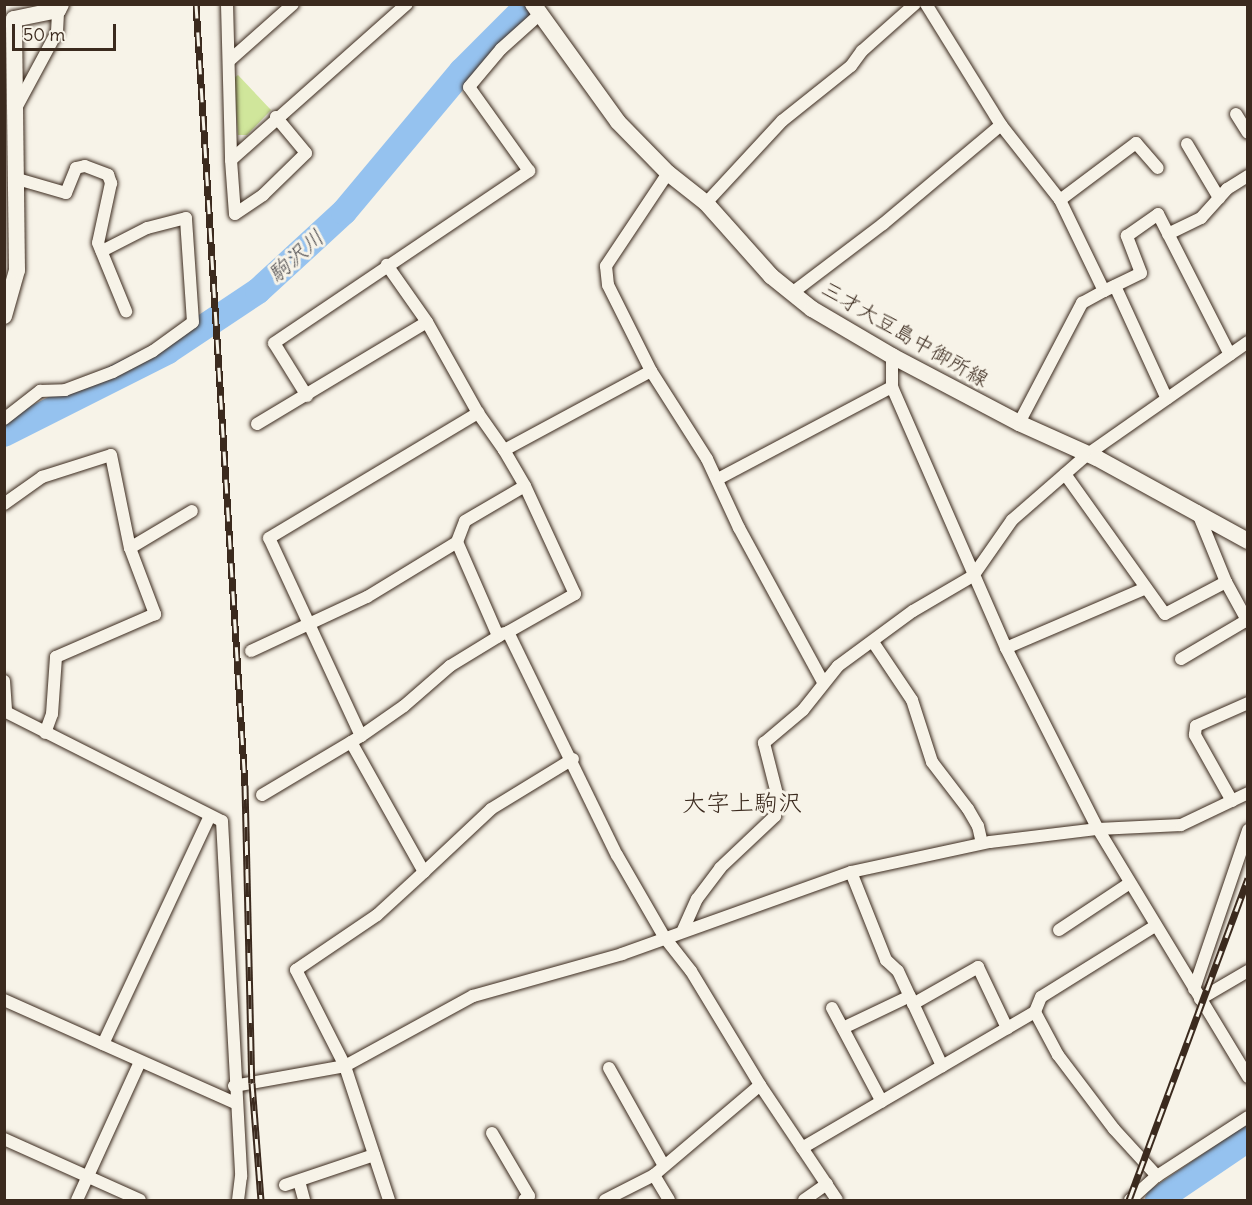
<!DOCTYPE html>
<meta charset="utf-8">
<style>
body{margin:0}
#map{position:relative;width:1252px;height:1205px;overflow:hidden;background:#f7f3e8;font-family:Delius,"Klee One",sans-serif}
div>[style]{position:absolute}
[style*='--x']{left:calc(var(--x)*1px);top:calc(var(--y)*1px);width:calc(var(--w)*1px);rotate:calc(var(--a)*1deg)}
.green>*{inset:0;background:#d0e69b}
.river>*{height:26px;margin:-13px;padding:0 13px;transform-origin:13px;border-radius:13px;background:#95c2ef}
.roads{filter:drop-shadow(0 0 2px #3b2a1e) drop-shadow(0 0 2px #3b2a1e)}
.street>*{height:12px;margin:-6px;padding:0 6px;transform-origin:6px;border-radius:6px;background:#f7f3e8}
.secondary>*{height:16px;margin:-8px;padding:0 8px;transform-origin:8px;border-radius:8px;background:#f7f3e8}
.rail>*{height:7px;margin-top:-3.5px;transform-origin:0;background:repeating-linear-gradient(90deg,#f7f3e8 0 14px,#3b2a1e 0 28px);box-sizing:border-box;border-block:2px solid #3b2a1e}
span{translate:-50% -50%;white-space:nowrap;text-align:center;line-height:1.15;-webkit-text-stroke:6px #f7f3e8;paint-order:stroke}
.street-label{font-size:21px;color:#3b2a1e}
.water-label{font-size:22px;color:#525052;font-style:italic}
.quarter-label{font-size:24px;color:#3b2a1e}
.frame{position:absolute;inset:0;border:6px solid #3b2a1e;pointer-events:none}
.scale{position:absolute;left:12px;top:24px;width:104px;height:27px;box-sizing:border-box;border:3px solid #3b2a1e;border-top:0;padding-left:8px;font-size:18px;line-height:21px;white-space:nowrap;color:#3b2a1e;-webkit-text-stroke:4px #f7f3e8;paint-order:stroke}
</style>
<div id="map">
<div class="green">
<div style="clip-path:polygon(238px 75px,271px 110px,247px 135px,238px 135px,234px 78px)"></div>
</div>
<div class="river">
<div style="--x:4;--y:434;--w:184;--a:-26.8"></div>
<div style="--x:168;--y:351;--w:108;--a:-33.7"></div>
<div style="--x:258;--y:291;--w:117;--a:-42.6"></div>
<div style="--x:344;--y:212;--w:184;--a:-50.1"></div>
<div style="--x:462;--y:71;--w:95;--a:-45"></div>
<div style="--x:1158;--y:1200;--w:109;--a:-34.1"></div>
</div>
<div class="roads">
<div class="street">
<div style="--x:227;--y:4;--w:156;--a:88.5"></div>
<div style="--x:231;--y:160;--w:235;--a:-41.6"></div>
<div style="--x:926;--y:4;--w:142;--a:58.2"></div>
<div style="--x:1001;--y:125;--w:95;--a:51.8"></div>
<div style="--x:1060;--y:200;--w:101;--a:64.2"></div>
<div style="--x:1104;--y:291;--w:41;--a:-25.9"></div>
<div style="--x:1141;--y:273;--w:40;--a:-111"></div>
<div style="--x:1127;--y:236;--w:38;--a:-35"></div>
<div style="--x:1158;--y:214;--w:158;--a:62.9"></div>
<div style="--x:230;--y:60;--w:84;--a:-41.6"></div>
<div style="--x:15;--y:110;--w:89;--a:-61.7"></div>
<div style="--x:57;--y:32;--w:22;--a:-87"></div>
<div style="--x:1236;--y:114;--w:22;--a:58"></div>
<div style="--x:1187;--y:144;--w:63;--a:59.3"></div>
<div style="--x:231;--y:160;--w:54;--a:85.8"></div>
<div style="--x:235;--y:214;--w:34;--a:-34"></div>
<div style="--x:263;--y:195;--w:60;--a:-44.3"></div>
<div style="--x:306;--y:153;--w:47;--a:-129.8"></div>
<div style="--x:668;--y:173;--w:112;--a:123.7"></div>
<div style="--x:606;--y:266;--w:19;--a:84"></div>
<div style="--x:608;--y:285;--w:96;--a:63.4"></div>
<div style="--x:651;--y:371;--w:104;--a:57.5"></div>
<div style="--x:707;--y:459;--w:76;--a:65.1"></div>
<div style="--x:739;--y:528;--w:175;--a:61.4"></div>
<div style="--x:14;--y:178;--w:54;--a:16.1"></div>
<div style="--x:66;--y:193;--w:27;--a:-68"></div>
<div style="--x:76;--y:168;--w:9;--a:-13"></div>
<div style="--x:85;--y:166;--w:25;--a:21"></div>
<div style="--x:108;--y:175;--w:9;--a:69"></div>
<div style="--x:111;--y:183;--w:61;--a:102.2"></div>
<div style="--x:98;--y:243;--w:74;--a:67.6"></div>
<div style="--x:1060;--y:200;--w:95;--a:-36.9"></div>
<div style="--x:1136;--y:143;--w:33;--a:49"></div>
<div style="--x:706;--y:203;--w:112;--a:-47.2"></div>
<div style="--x:782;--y:121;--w:88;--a:-38.6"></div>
<div style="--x:851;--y:66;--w:19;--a:-54"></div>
<div style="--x:862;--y:51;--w:71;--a:-41.6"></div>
<div style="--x:1168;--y:234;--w:37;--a:-26"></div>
<div style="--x:1201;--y:218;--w:39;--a:-48"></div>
<div style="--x:1227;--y:189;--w:25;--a:-32"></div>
<div style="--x:1115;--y:286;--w:124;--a:65.3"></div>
<div style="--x:792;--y:293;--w:114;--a:-37.2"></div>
<div style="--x:883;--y:224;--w:154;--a:-40"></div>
<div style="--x:892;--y:356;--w:31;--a:90"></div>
<div style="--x:892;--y:387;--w:285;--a:66.4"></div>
<div style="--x:1006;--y:648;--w:203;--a:63.1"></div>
<div style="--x:1098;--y:829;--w:290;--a:58.8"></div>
<div style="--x:651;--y:371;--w:167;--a:151.7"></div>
<div style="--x:504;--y:450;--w:42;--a:59.7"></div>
<div style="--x:525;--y:486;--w:119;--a:65.2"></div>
<div style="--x:575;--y:594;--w:77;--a:150.4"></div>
<div style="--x:508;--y:632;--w:248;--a:64"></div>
<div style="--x:617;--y:855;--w:96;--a:60"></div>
<div style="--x:665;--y:938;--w:42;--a:51.8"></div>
<div style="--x:691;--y:971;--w:133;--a:58.8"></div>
<div style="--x:760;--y:1085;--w:138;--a:56.2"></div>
<div style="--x:307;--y:396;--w:62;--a:-121.9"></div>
<div style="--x:274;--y:343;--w:308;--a:-34"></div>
<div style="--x:529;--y:171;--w:103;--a:-125.5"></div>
<div style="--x:469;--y:87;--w:50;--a:-49.9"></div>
<div style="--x:501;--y:49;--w:52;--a:-41.9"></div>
<div style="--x:478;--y:413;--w:45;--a:54.9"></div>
<div style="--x:4;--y:419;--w:46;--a:-37.9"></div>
<div style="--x:40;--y:391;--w:25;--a:-2"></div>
<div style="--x:65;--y:390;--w:51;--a:-20.6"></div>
<div style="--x:113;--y:372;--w:45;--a:-27.7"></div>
<div style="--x:153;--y:351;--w:49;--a:-35.9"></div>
<div style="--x:193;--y:322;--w:104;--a:-93.9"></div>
<div style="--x:186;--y:218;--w:40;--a:165.6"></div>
<div style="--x:147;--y:228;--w:51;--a:152.9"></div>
<div style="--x:1019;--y:423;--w:136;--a:-62.3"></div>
<div style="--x:1082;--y:303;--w:25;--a:-29"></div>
<div style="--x:257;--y:424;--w:198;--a:-31"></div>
<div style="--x:1065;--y:474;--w:172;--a:54.5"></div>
<div style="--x:1165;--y:614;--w:69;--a:-27.7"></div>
<div style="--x:1226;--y:582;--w:77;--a:-112.2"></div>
<div style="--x:718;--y:479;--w:197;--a:-27.9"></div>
<div style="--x:4;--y:504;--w:47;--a:-35.4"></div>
<div style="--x:42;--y:477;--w:72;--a:-17.7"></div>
<div style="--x:111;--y:455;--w:95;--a:78.5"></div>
<div style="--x:130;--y:548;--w:71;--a:69.3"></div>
<div style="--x:155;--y:614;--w:108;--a:156.5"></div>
<div style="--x:56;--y:657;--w:57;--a:94"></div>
<div style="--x:52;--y:714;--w:20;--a:110"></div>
<div style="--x:457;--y:542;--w:22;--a:-69"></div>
<div style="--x:465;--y:521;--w:69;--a:-30.3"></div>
<div style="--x:130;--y:548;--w:72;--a:-30.8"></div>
<div style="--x:1226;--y:582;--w:46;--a:61.2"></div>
<div style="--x:873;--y:642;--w:70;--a:56.1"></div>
<div style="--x:912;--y:700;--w:65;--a:72.1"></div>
<div style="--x:932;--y:762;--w:59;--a:52.5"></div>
<div style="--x:968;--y:809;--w:20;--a:60"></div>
<div style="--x:978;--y:826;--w:17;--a:77"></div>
<div style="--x:1006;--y:648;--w:152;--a:-23.2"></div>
<div style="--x:251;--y:651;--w:128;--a:-25"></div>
<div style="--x:367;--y:597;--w:105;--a:-31.4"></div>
<div style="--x:457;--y:542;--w:103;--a:66.4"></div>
<div style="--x:1181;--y:659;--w:77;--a:-30.6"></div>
<div style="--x:4;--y:681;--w:31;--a:86"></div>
<div style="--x:4;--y:711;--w:244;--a:26.8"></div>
<div style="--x:222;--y:821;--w:356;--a:86.9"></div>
<div style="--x:241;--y:1176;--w:24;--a:97"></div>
<div style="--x:361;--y:736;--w:52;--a:-34.9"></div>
<div style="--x:404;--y:706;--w:61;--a:-41"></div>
<div style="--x:450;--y:666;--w:63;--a:-31.4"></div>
<div style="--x:351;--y:742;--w:149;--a:60.7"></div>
<div style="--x:424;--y:872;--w:92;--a:-43.2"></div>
<div style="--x:491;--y:809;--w:96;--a:-31.4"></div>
<div style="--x:262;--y:795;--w:115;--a:-30.8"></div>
<div style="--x:361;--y:736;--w:218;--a:-114.9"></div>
<div style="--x:269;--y:538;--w:244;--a:-30.9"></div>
<div style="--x:478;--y:413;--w:104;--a:-119.3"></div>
<div style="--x:427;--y:322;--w:70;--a:-125.1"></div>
<div style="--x:1232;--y:801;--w:76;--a:-119.3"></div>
<div style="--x:1195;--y:735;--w:9;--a:-84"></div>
<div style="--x:1196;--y:726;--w:57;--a:-23.9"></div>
<div style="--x:851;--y:872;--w:95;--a:68.3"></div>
<div style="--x:886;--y:960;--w:16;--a:43"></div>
<div style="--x:898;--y:971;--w:105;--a:65.1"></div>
<div style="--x:1155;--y:926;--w:134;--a:148.1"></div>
<div style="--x:1041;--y:997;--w:16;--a:112"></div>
<div style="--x:1035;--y:1012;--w:49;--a:61.9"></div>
<div style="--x:1058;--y:1055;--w:93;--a:52.9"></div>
<div style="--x:1114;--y:1129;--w:64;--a:47.5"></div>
<div style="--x:1157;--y:1176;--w:108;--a:-33"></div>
<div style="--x:683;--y:930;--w:34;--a:-66"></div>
<div style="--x:697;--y:899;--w:39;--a:-53"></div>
<div style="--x:720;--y:868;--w:76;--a:-43.4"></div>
<div style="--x:775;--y:816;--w:22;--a:-85"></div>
<div style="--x:777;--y:794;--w:53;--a:-104.3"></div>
<div style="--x:764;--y:743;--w:51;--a:-40.2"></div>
<div style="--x:803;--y:710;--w:56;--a:-51.5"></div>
<div style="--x:838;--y:666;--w:93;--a:-36.3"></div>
<div style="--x:913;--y:611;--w:69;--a:-30.3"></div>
<div style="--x:973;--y:576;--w:68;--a:-55.1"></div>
<div style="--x:1012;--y:520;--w:101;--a:-41"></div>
<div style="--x:1088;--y:454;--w:195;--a:-35"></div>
<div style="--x:1059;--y:930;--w:85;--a:-33.5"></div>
<div style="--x:1194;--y:989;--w:168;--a:-71.2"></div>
<div style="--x:1200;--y:999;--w:56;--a:-30.3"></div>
<div style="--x:4;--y:1000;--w:253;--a:24"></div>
<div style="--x:913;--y:1004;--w:75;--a:-29.6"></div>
<div style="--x:978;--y:967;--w:68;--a:64.6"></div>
<div style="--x:832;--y:1008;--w:106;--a:62"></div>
<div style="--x:843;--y:1028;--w:74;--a:-25.5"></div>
<div style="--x:103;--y:1044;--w:250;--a:-64.9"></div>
<div style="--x:609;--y:1068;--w:112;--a:60.7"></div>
<div style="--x:234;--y:1086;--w:113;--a:-10.2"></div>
<div style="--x:345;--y:1066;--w:146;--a:-28.7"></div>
<div style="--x:473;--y:996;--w:155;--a:-15.7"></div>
<div style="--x:622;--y:954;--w:243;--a:-19.7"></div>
<div style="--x:851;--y:872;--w:142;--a:-12.2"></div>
<div style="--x:990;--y:842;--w:109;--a:-6.9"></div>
<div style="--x:1098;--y:829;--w:83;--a:-2.8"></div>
<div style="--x:1181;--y:825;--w:74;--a:-25.5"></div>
<div style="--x:492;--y:1133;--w:73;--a:59.6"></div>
<div style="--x:529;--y:1196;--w:6;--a:141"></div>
<div style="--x:4;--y:1139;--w:149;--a:24.2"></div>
<div style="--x:802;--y:1148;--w:270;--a:-30.3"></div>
<div style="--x:654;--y:1175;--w:29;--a:59"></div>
<div style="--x:299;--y:1181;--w:20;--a:75"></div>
<div style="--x:285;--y:1185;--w:94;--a:-18.6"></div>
<div style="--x:77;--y:1200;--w:152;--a:-65.5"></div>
<div style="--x:389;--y:1200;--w:141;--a:-108.2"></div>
<div style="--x:345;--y:1066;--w:108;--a:-117"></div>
<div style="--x:296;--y:970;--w:98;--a:-34.2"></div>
<div style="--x:377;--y:915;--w:64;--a:-42.5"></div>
<div style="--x:605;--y:1200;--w:55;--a:-27"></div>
<div style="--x:654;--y:1175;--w:139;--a:-40.3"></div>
<div style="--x:804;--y:1200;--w:28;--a:-35"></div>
<div style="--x:1130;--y:1200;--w:36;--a:-42"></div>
</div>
<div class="secondary">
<div style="--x:533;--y:4;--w:145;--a:54.2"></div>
<div style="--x:618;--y:122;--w:71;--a:45.6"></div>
<div style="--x:668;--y:173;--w:48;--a:38.3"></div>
<div style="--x:706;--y:203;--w:98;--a:48.3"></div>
<div style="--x:771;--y:276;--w:53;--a:38.8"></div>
<div style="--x:812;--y:309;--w:93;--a:30.4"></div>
<div style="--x:892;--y:356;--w:144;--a:27.8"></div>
<div style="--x:1019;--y:423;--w:85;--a:24.2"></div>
<div style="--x:1097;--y:458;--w:172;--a:28.8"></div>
<div style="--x:4;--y:316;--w:48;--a:-74.2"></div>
<div style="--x:17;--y:270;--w:251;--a:-90.7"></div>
<div style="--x:14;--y:19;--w:45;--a:-11.6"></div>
<div style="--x:58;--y:10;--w:7;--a:-63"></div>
</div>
</div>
<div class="rail">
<div style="--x:196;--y:4;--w:783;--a:86.41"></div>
<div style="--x:245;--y:785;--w:298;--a:88.7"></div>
<div style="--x:252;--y:1083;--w:117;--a:85.6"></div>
<div style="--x:1129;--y:1200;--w:343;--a:-69.7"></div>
</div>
<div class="street-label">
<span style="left:905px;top:334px;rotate:30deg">三才大豆島中御所線</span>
</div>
<div class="water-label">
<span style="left:296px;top:256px;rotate:-42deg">駒沢川</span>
</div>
<div class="quarter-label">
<span style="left:742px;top:803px">大字上駒沢</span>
</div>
<div class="frame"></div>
<div class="scale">50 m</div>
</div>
